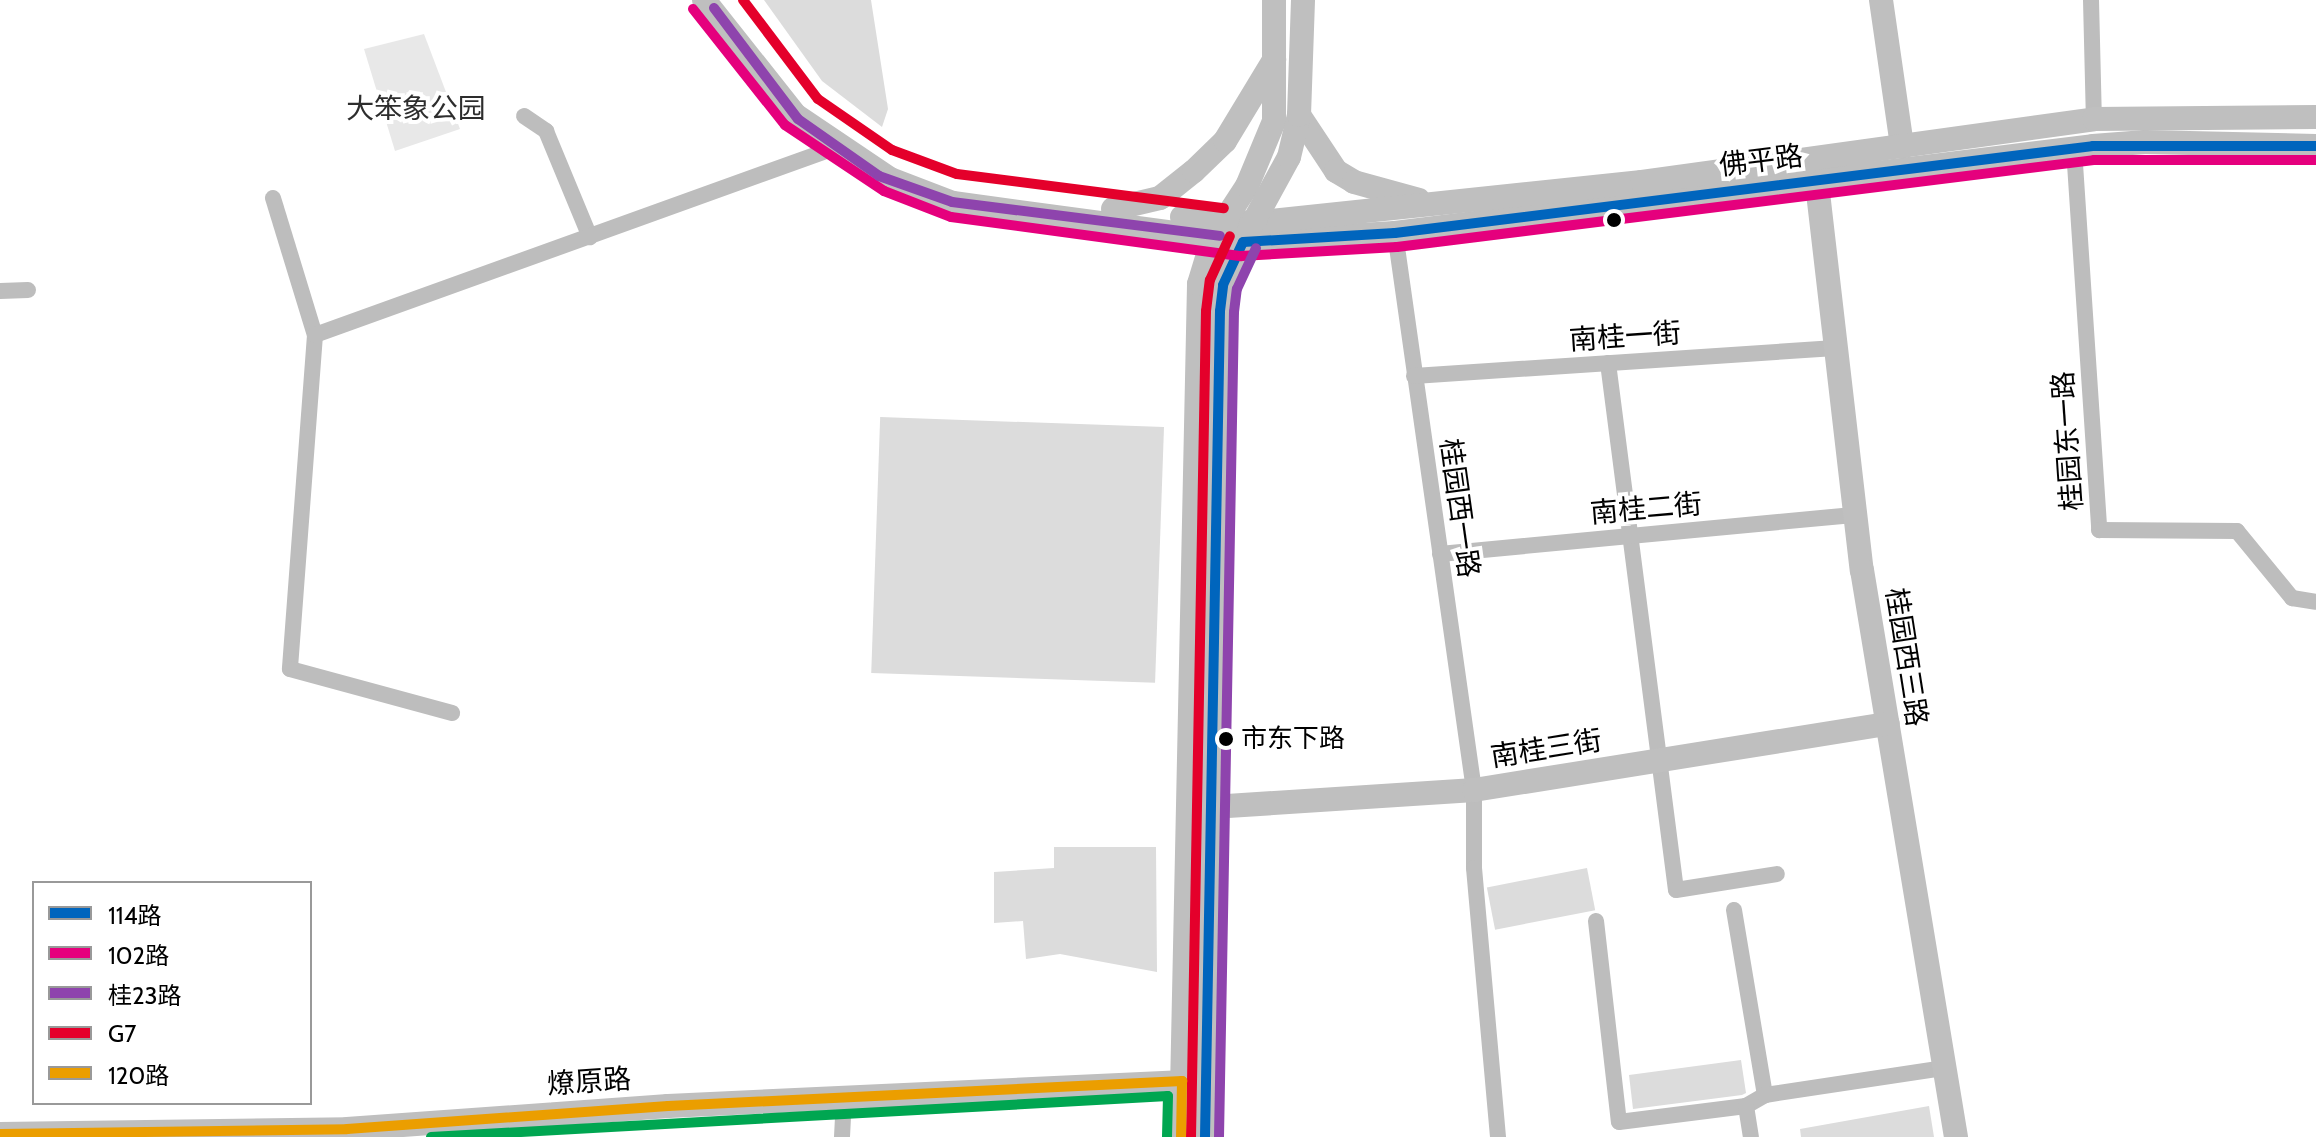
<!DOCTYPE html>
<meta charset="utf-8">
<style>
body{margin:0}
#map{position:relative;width:2316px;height:1137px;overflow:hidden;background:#fff;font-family:Cabin,"Noto Sans SC",sans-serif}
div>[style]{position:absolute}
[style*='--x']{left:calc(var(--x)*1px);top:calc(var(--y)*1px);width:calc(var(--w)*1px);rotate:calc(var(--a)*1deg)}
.green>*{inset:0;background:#e8e8e8}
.building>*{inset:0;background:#dcdcdc;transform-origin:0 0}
.street>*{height:16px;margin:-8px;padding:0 8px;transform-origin:8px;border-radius:8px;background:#bdbdbd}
.secondary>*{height:24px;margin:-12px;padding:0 12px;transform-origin:12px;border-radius:12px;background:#bfbfbf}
.bus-1>*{height:10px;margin:-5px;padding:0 5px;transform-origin:5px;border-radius:5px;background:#0065bd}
.bus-2>*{height:10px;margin:-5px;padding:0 5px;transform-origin:5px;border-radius:5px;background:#e5007d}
.bus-3>*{height:10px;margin:-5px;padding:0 5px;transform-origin:5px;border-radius:5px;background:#8e44ad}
.bus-4>*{height:10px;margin:-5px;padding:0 5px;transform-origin:5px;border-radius:5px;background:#e4002b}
.bus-5>*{height:10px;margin:-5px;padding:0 5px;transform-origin:5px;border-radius:5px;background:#eb9e00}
.bus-6>*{height:10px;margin:-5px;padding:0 5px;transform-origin:5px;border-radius:5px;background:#00a651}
.dots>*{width:22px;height:22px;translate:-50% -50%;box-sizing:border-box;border:4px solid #fff;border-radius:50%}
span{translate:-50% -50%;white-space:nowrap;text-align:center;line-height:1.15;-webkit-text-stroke:8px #fff;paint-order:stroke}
.bus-label{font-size:26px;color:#000}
.left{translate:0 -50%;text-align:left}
.park-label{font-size:28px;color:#2d2d2d}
.street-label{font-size:28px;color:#000}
.legend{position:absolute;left:32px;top:881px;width:280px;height:224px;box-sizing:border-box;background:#fff;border:2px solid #999;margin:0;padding:10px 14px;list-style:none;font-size:24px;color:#000}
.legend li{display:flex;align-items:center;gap:16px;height:40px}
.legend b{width:40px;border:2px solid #999}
</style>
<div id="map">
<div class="green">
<div style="clip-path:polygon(424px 34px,460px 129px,395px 151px,364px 49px)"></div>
</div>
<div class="building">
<div style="clip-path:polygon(764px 0,871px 0,888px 109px,882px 127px,822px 81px)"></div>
<div style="left:1164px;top:427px;width:256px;height:284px;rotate:92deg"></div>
<div style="clip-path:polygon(1054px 847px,1156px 847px,1157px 972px,1060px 954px,1026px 959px,1023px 921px,994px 923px,994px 872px,1054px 868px)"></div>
<div style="left:1587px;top:868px;width:43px;height:102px;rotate:79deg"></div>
<div style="clip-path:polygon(1741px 1060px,1746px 1093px,1742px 1095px,1633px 1109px,1629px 1075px)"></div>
<div style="clip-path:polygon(1929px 1106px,1934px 1137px,1801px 1137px,1800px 1129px)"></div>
</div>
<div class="street">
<div style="--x:2091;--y:0;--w:119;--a:88.6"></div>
<div style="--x:524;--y:116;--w:27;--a:34"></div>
<div style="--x:546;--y:131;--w:115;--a:67.5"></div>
<div style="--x:2074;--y:149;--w:382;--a:86.2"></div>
<div style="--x:2099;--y:530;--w:138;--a:0.4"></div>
<div style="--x:2237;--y:531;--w:87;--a:50.6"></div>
<div style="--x:2292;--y:598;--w:24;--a:9"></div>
<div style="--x:273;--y:198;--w:143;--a:73"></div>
<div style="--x:315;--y:335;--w:335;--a:94.3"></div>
<div style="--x:290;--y:669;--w:168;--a:15.2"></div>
<div style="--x:1395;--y:233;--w:563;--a:81.93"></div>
<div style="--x:1474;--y:790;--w:78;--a:90"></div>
<div style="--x:1474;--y:868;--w:270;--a:84.9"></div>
<div style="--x:0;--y:291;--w:28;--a:-2"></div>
<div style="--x:315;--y:335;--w:558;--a:-19.8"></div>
<div style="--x:1608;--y:363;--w:531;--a:82.65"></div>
<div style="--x:1676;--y:890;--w:102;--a:-9"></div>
<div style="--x:1414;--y:376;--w:426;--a:-3.8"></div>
<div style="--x:1440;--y:554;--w:418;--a:-5.4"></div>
<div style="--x:1734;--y:910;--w:188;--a:80.5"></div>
<div style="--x:1596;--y:921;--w:202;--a:83.5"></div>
<div style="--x:1619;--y:1122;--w:128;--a:-7.2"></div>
<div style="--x:1746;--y:1106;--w:22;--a:-30"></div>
<div style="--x:1765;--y:1095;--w:180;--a:-8.6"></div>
<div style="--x:1746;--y:1106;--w:31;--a:81"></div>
<div style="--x:842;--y:1137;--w:40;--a:-87.1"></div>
</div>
<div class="secondary">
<div style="--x:704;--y:0;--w:147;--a:51.6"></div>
<div style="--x:795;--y:115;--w:115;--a:34"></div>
<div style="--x:890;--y:179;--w:67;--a:20.9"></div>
<div style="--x:953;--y:203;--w:293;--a:7.7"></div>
<div style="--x:1243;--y:242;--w:152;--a:-3.4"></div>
<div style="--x:1395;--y:233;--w:703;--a:-7.1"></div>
<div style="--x:2093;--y:146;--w:52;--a:-4.4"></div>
<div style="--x:2145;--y:142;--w:171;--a:1.3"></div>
<div style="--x:1881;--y:0;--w:148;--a:81.8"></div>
<div style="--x:1299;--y:115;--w:67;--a:56.5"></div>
<div style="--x:1336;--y:171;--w:21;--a:31"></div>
<div style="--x:1354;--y:182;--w:67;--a:15.5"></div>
<div style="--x:1817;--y:184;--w:389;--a:83.4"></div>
<div style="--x:1862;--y:570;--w:575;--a:80.59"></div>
<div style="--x:1113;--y:209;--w:48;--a:-13.2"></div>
<div style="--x:1160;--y:198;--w:43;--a:-38.5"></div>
<div style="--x:1194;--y:171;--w:43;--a:-44.1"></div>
<div style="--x:1225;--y:141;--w:95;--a:-58.8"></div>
<div style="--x:1182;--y:217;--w:69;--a:5"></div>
<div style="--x:1251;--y:223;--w:393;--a:-6"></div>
<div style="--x:1642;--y:182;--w:456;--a:-7.9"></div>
<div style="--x:2094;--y:119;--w:222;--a:-0.5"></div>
<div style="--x:1212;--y:807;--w:263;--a:-3.7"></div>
<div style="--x:1474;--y:790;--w:419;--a:-9.1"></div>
<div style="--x:0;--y:1134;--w:347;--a:-0.8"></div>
<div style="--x:347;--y:1129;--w:322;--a:-4.1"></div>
<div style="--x:668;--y:1106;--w:539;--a:-2.66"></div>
<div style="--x:1181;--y:1137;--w:853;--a:-88.79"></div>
<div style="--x:1199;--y:284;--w:48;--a:-73.1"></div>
<div style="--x:1213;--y:238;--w:62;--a:-56.8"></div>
<div style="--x:1247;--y:186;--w:70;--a:-67.4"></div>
<div style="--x:1274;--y:121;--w:121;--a:-90"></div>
<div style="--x:1205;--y:1137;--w:826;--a:-88.96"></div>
<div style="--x:1220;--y:311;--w:45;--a:-78.4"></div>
<div style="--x:1229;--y:267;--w:125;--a:-61.4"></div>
<div style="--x:1289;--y:157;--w:43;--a:-76.6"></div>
<div style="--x:1299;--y:115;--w:115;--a:-88"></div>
</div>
<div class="bus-1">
<div style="--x:1205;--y:1137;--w:826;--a:-88.96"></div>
<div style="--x:1220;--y:311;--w:26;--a:-83"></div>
<div style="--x:1223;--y:285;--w:47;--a:-65.1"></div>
<div style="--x:1243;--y:242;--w:152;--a:-3.4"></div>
<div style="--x:1395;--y:233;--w:703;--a:-7.1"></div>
<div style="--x:2093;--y:146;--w:223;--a:0"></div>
</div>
<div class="bus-2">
<div style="--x:693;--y:9;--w:148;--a:51.6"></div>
<div style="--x:785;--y:125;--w:119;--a:33.7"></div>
<div style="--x:884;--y:191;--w:72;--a:21.2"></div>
<div style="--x:951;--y:217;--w:293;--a:7.7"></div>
<div style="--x:1241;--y:256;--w:156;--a:-3.3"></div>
<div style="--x:1397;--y:247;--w:702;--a:-7.11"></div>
<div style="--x:2094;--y:160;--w:222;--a:0"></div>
</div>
<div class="bus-3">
<div style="--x:714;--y:8;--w:139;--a:52.9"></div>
<div style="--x:798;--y:119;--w:99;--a:35.1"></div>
<div style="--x:879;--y:176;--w:77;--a:19.6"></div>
<div style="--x:952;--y:202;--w:270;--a:7.2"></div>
<div style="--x:1219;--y:1137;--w:825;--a:-88.96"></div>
<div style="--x:1234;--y:312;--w:23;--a:-83"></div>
<div style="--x:1237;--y:289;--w:45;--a:-65.1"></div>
</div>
<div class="bus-4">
<div style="--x:743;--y:0;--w:124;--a:52.9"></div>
<div style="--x:818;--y:99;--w:90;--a:34.6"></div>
<div style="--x:892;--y:150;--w:69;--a:20.3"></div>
<div style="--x:957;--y:174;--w:269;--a:7.3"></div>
<div style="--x:1191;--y:1137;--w:826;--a:-88.96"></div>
<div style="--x:1206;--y:311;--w:31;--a:-83"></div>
<div style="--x:1210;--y:280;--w:48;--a:-65.6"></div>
</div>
<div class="bus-5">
<div style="--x:0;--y:1134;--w:347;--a:-0.8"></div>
<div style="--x:347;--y:1129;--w:322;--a:-4.1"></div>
<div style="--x:668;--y:1106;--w:515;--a:-2.78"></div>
<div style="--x:1182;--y:1081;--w:56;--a:91"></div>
</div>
<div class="bus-6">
<div style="--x:431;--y:1137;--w:738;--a:-3.18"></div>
<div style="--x:1168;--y:1096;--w:41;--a:91.4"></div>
</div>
<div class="dots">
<div style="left:1614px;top:220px;background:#000"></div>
<div style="left:1226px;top:739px;background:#000"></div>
</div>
<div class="bus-label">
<span class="left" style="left:1241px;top:739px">市东下路</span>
</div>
<div class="park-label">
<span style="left:416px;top:108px">大笨象公园</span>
</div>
<div class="street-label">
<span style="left:1761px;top:160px;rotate:-7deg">佛平路</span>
<span style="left:1625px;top:336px;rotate:-4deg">南桂一街</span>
<span style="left:2067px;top:441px;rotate:-94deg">桂园东一路</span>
<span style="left:1460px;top:508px;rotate:82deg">桂园西一路</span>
<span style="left:1646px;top:508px;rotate:-5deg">南桂二街</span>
<span style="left:1907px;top:657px;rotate:81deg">桂园西三路</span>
<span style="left:1546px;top:748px;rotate:-9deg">南桂三街</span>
<span style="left:589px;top:1081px;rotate:-4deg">燎原路</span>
</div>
<ul class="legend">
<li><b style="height:10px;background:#0065bd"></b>114路</li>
<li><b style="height:10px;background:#e5007d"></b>102路</li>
<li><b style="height:10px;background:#8e44ad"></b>桂23路</li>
<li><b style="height:10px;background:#e4002b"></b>G7</li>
<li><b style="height:10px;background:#eb9e00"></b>120路</li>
</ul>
</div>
